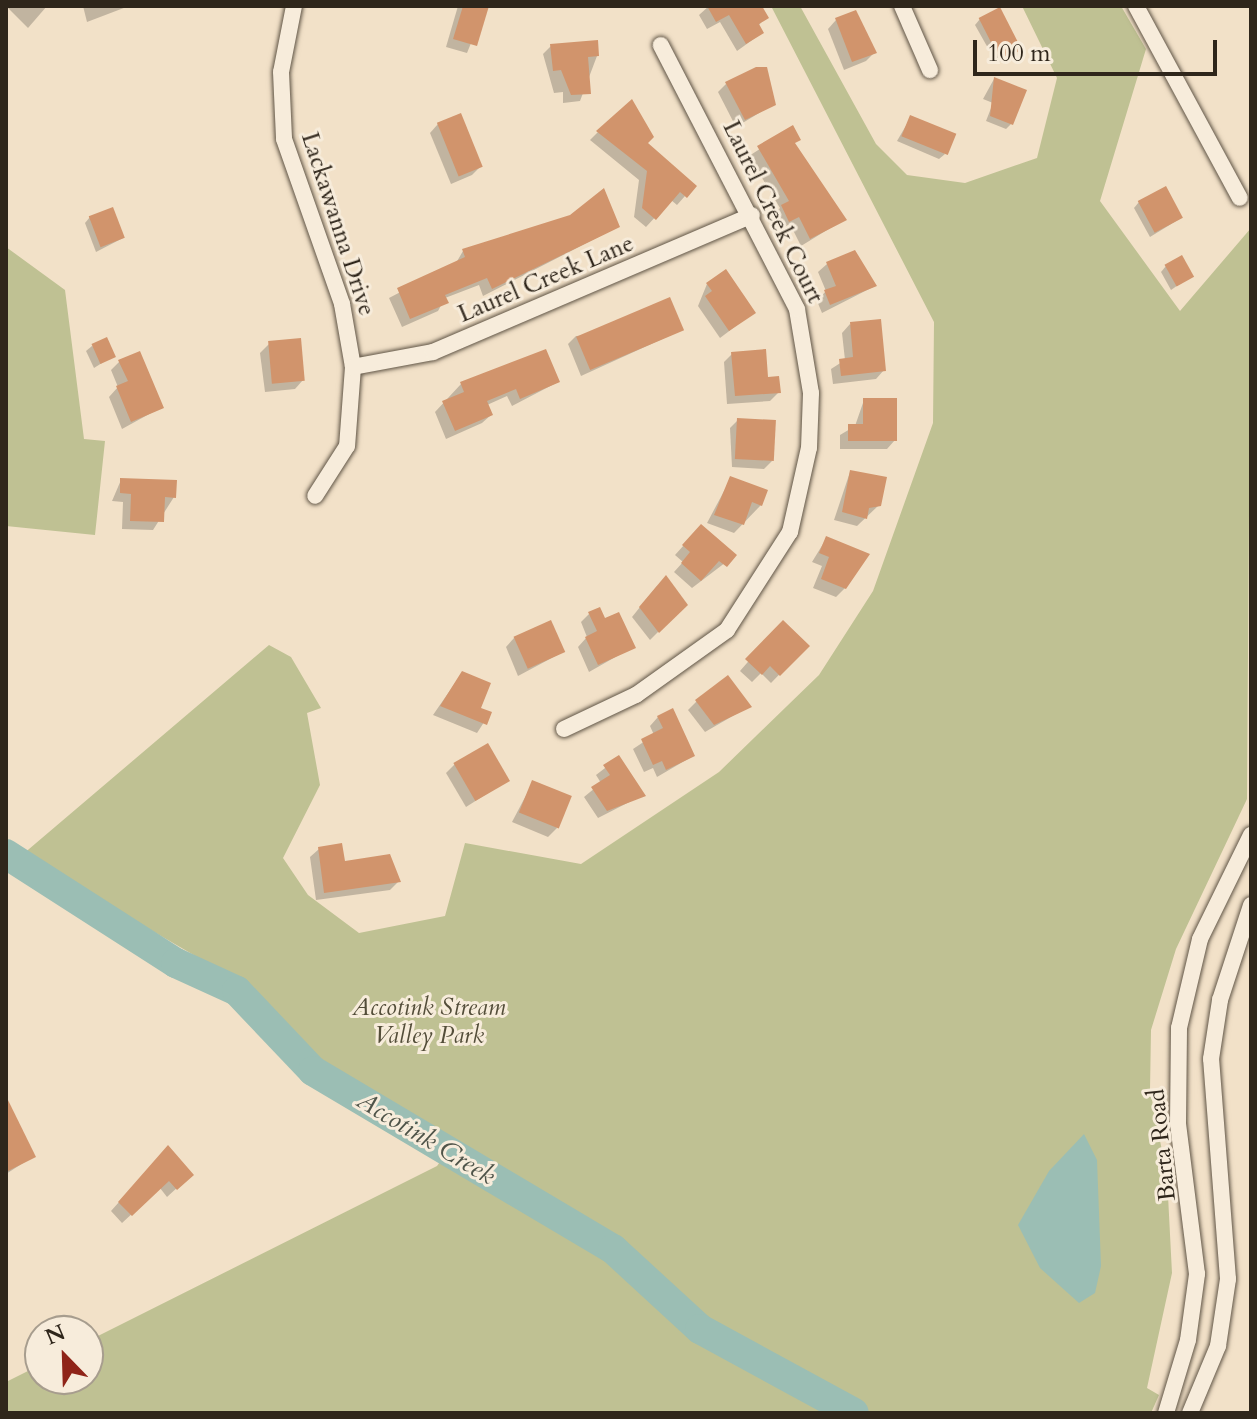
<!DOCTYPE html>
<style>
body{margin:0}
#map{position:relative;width:1257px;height:1419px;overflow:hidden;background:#f2e1c8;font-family:Cardo,serif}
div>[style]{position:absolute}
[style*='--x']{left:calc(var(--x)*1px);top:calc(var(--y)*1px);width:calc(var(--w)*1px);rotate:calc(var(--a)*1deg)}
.green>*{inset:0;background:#bfc193}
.water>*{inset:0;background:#9bbeb4}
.shadow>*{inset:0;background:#0003}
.river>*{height:30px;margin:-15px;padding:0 15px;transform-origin:15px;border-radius:15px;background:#9bbeb4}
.building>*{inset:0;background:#d1946c;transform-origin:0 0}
.roads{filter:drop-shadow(0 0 2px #605546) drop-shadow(0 0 2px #605546)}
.minor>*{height:16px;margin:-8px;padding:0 8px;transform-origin:8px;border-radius:8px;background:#f7ecdb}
span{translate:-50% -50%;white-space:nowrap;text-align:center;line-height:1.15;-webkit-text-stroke:6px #f7ecdb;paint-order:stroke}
.street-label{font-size:24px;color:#2f261b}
.park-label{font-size:24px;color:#534d39;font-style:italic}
.water-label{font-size:26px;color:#4f5449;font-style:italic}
.frame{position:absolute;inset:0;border:8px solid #2f261b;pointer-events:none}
.north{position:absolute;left:24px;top:1315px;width:80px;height:80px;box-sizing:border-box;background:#f7ecdb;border:2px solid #a79d8e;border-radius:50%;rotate:337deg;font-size:22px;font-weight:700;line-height:32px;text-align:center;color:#2f261b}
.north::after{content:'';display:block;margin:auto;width:28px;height:36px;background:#8f2418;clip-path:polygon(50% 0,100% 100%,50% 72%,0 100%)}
.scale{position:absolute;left:973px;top:40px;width:244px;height:36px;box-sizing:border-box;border:4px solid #2f261b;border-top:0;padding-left:10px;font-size:24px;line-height:28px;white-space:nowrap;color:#2f261b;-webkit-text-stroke:6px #f7ecdb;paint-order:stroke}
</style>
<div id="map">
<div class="green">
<div style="clip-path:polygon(771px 6px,800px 6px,876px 144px,907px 175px,965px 183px,1037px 158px,1057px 78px,1022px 6px,1121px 6px,1146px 49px,1100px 201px,1180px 311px,1251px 228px,1247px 799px,1176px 949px,1151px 1030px,1150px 1090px,1167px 1176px,1172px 1273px,1147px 1388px,1159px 1395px,1151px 1413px,6px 1413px,6px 1382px,40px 1365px,40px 1379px,88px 1379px,88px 1341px,437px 1166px,448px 1151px,313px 1071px,204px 961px,22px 855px,269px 645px,291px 657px,321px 708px,307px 713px,320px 785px,283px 858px,308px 895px,359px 933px,445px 916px,465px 843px,581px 864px,719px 772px,819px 675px,873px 591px,933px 423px,934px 322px)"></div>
<div style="clip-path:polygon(6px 247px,65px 290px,84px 439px,105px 441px,95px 535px,6px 526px)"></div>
</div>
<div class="water">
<div style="clip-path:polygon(1084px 1134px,1097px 1160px,1101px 1266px,1095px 1293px,1079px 1303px,1040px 1268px,1018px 1225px,1049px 1171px)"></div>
</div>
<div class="shadow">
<div style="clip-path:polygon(6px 6px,47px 6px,28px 28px)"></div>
<div style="clip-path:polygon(83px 6px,129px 6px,87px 22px)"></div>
<div style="clip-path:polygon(458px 6px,486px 6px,467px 53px,446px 47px)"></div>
<div style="clip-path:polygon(760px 6px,766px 17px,758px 26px,762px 33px,737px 51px,720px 22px,707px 29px,699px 15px,709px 6px)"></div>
<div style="clip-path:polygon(980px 19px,1020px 49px,997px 64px,975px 25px)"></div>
<div style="clip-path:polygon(836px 20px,874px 53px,866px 61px,844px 70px,828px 29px)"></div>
<div style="clip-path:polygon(551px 46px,597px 56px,580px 101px,563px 103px,563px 92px,554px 93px,543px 54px)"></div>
<div style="clip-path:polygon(994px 79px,1011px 124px,1006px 129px,986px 121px,993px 103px,983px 99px)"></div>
<div style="clip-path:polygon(726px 84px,774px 104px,736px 127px,718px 92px)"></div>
<div style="clip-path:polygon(911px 117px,945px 154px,939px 159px,897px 141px)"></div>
<div style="clip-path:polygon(438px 124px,481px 166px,472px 175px,451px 184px,430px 133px)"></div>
<div style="clip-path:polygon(792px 128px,793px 145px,845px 219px,801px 246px,790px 224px,781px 229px,773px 215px,780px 208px,749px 156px)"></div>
<div style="clip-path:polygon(598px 132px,645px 144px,685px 196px,677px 205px,671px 200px,646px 227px,634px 217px,639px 180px,590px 140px)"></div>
<div style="clip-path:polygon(1139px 202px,1181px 218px,1150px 237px,1134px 208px)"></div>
<div style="clip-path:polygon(90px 217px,123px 238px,96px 252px,85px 223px)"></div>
<div style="clip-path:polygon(618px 227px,483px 296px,479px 285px,445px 298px,438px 311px,402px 327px,389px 298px,456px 263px,463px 251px)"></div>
<div style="clip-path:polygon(827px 264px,875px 286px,822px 313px,817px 301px,826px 291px,818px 272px)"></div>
<div style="clip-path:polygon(1166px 266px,1191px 276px,1171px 290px,1161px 272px)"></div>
<div style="clip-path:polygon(707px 284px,753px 313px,720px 338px,698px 306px)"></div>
<div style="clip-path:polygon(850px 324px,884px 370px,876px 379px,833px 384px,831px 369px,845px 360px,842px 333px)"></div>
<div style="clip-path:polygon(682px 330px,581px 376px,568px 344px,576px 336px)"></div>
<div style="clip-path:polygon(269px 344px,303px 380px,295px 389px,265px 392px,260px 353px)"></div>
<div style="clip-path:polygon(92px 346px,113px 356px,94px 368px,86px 351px)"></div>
<div style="clip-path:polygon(732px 354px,779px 392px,770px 401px,727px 404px,724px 362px)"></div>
<div style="clip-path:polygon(120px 361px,162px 407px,122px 429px,109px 397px,118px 387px,111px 370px)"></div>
<div style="clip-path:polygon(558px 382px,512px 406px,507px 396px,487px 405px,491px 415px,482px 423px,446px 439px,435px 412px,461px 384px)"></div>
<div style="clip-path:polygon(864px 400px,895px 440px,887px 449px,840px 449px,840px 435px,855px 426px)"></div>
<div style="clip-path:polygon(738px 420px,772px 461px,764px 469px,732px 467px,730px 428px)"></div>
<div style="clip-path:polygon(850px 472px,879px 505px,857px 526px,834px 520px)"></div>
<div style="clip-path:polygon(731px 478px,761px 505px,734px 533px,707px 523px)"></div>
<div style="clip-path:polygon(121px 480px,174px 497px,153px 530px,122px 529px,123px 502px,112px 501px)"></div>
<div style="clip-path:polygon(693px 535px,734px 556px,692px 588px,674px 572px,683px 562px,675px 555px)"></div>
<div style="clip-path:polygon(826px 539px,845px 588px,836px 597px,813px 588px,822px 566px,812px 562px)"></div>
<div style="clip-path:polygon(657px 586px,686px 604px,650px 640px,632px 617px)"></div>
<div style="clip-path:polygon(589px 614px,633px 647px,589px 672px,578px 647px,587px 637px,581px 622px)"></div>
<div style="clip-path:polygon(775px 631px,807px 646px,771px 683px,761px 673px,752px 682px,740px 671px)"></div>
<div style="clip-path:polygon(514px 638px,563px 652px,518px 676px,506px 647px)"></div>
<div style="clip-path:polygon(462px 673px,479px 709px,490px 713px,477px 733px,433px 715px)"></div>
<div style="clip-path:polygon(697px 701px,750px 706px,705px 732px,688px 710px)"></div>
<div style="clip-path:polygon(658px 717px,693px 756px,657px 777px,653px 768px,644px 772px,633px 749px,654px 735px,650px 726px)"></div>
<div style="clip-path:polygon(618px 758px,643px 795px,598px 818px,584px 797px,601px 783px,596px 775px)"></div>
<div style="clip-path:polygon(455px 764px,507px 781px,466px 807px,446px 773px)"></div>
<div style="clip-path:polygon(533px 782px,557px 828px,548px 837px,512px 822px)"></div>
<div style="clip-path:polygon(319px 849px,343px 863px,398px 882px,390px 890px,316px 900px,310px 857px)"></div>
<div style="clip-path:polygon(6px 1114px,34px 1156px,6px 1174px)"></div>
<div style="clip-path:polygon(160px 1156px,191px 1175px,167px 1197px,160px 1188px,122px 1223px,111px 1211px)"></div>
</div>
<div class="river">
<div style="--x:6;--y:854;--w:202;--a:32.7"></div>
<div style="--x:176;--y:963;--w:67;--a:24.7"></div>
<div style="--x:237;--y:991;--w:110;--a:46.5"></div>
<div style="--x:313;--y:1071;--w:349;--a:30.7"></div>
<div style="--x:613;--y:1249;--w:118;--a:42.6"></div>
<div style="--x:700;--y:1329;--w:175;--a:28.6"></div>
</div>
<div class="building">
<div style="clip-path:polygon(463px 6px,489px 6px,477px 46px,453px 39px)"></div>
<div style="clip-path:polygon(707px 6px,762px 6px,769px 18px,759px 24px,764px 33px,746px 44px,729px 15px,716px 22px)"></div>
<div style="left:1000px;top:7px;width:48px;height:24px;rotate:63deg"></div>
<div style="clip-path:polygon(856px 10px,877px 53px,852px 62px,835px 18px)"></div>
<div style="clip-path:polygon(598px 40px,599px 56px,588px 57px,591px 94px,571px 95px,561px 70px,553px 71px,550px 44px)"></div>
<div style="clip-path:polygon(756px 67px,767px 67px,776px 105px,745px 120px,725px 82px)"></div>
<div style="clip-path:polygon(994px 77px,1027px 90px,1013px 125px,990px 116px)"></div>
<div style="clip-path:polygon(632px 99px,654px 137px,648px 143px,697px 186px,687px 198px,680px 192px,656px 220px,642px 208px,647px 171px,596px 131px)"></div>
<div style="left:461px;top:113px;width:58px;height:26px;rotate:68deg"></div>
<div style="left:910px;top:115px;width:50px;height:23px;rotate:22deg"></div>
<div style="clip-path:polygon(793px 125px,801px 140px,795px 143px,847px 220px,810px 239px,799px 217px,789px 222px,781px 205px,789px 201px,757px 146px)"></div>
<div style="left:1166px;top:186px;width:36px;height:32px;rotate:62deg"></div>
<div style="clip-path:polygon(604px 188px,620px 227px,492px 289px,487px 278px,445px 295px,449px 303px,410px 319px,397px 288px,465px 257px,462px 249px,570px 215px)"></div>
<div style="left:113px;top:207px;width:33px;height:26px;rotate:69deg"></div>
<div style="clip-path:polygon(855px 250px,877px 286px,830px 305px,824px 290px,836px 286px,826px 262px)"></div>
<div style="left:1182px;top:255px;width:25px;height:20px;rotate:61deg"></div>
<div style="clip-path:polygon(726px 269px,756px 313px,729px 331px,705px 296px,712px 291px,706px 283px)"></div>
<div style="left:670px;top:297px;width:36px;height:102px;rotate:67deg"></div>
<div style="clip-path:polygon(881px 319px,886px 371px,841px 376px,839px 359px,853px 357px,850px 322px)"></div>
<div style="left:107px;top:337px;width:22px;height:17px;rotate:66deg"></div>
<div style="left:301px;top:338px;width:43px;height:33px;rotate:85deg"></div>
<div style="clip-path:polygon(546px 349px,560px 382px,520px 399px,516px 389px,487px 401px,493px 415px,455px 431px,442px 401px,464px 392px,460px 382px)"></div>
<div style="clip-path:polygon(766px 349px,768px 377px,779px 376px,781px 393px,735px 396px,731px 352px)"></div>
<div style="clip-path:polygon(140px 351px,164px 408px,131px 422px,116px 386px,128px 381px,118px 360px)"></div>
<div style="clip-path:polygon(863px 398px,897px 398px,897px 441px,848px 441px,848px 424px,863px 424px)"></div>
<div style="left:737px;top:418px;width:39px;height:41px;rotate:3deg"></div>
<div style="clip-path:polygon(850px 470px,887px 477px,881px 506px,869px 508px,867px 519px,842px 512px)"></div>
<div style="clip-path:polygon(730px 476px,768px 490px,762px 506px,752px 502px,744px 525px,714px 515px)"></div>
<div style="clip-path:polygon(120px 478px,177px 480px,176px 498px,165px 497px,164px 522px,130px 521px,131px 494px,120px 493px)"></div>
<div style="clip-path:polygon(701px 524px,737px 555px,727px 567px,719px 561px,701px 581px,681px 563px,690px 552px,682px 545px)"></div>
<div style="clip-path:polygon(826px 536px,870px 554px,846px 589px,821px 579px,829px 557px,819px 553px)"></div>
<div style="clip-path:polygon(666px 575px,688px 605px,659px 633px,639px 607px)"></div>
<div style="clip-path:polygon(600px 607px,605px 618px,619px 612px,636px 648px,598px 665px,585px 637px,597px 631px,588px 612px)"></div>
<div style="left:551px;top:620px;width:35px;height:41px;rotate:66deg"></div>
<div style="clip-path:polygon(783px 620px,810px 646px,780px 676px,770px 666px,762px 675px,745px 659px)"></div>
<div style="clip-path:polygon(462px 671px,491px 683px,481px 708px,492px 712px,487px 725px,440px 706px)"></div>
<div style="clip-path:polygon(728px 675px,752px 707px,714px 725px,695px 700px)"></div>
<div style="clip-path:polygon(673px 708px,695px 756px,666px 770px,662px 761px,653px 765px,641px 739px,663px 728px,657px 716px)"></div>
<div style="left:488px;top:743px;width:44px;height:40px;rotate:60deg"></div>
<div style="clip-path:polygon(619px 755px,646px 796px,607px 811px,591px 787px,610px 775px,603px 765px)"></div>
<div style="left:532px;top:780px;width:43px;height:35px;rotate:22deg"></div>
<div style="clip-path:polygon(342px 843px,345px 861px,390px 854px,401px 882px,324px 893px,318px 847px)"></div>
<div style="clip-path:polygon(6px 1096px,36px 1157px,6px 1172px)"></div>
<div style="clip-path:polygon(168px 1145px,194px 1175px,177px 1190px,169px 1181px,132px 1216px,118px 1202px)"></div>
</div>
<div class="roads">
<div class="minor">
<div style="--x:294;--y:6;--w:67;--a:101.1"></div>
<div style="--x:281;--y:72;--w:67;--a:87.4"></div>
<div style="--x:284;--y:139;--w:175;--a:70.6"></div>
<div style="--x:342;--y:304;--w:64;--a:80.1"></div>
<div style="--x:353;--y:367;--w:79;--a:94.3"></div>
<div style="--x:347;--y:446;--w:59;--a:122.6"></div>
<div style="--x:902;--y:6;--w:70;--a:66.4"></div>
<div style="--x:1136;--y:6;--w:218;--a:61.6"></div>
<div style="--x:353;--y:367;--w:81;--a:-10.6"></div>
<div style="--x:433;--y:352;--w:347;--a:-23.2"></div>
<div style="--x:564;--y:729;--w:80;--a:-25.3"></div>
<div style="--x:636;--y:695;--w:112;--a:-35.5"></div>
<div style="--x:727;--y:630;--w:117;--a:-57.3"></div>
<div style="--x:790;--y:532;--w:86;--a:-77.3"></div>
<div style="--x:809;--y:448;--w:55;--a:-87.9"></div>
<div style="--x:811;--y:393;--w:85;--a:-99.5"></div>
<div style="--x:797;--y:309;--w:297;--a:-117.3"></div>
<div style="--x:1166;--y:1413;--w:76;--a:-73.2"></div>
<div style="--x:1188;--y:1340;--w:67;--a:-82.2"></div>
<div style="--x:1197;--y:1274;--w:151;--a:-97.2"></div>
<div style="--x:1178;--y:1124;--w:96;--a:-89.4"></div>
<div style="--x:1179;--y:1028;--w:91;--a:-76.7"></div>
<div style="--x:1200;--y:939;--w:116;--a:-63.9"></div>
<div style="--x:1190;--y:1413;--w:73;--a:-67.3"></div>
<div style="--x:1218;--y:1346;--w:68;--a:-81.5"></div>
<div style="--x:1228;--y:1279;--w:221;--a:-94.4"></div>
<div style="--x:1211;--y:1059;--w:60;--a:-81.3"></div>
<div style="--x:1220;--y:1000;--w:100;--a:-71.9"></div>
</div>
</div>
<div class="street-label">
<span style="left:773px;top:212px;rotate:64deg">Laurel Creek Court</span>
<span style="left:338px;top:224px;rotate:72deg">Lackawanna Drive</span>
<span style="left:546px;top:279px;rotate:-23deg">Laurel Creek Lane</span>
<span style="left:1162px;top:1145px;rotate:-96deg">Barta Road</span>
</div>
<div class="park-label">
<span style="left:429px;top:1022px">Accotink Stream<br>Valley Park</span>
</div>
<div class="water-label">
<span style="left:426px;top:1138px;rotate:31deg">Accotink Creek</span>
</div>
<div class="frame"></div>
<div class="north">N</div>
<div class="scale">100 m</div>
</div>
